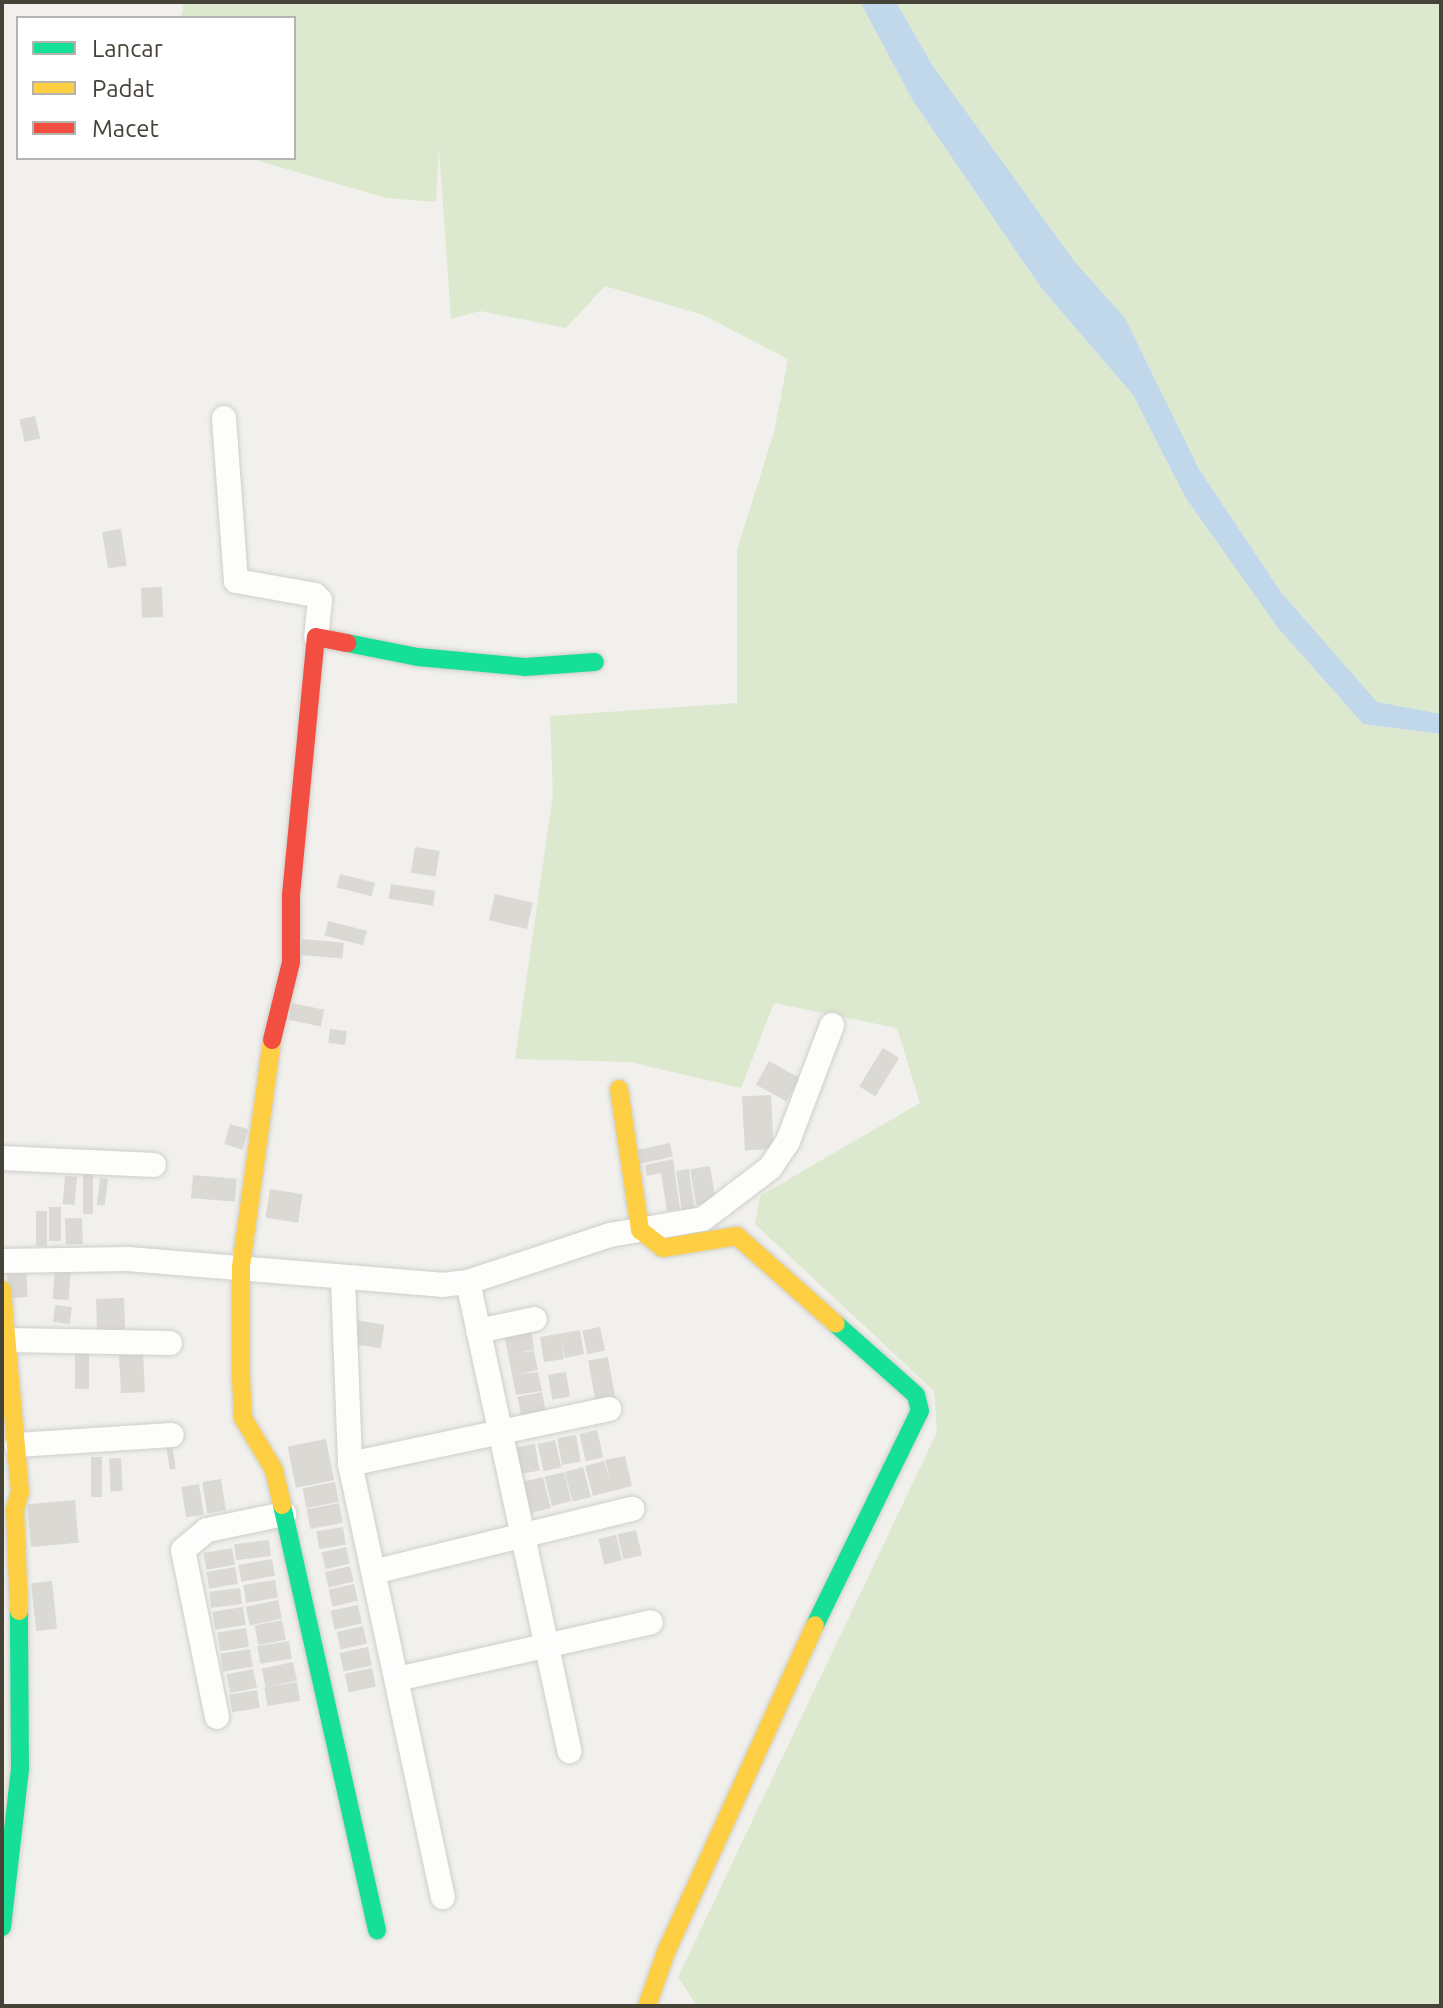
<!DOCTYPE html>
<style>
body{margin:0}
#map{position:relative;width:1443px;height:2008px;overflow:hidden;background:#f1f0ec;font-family:Ubuntu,sans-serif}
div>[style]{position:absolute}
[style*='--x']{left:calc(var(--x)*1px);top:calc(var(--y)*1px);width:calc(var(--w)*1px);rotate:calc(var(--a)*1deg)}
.green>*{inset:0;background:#dde9ce}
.water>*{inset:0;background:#c1d8eb}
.building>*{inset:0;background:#dbd9d4;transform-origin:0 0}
.roads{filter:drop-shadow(0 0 2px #cfceca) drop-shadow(0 0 2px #cfceca)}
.street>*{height:24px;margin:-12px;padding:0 12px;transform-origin:12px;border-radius:12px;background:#fdfdfc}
.fast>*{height:18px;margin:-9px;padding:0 9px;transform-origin:9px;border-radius:9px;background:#16e098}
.slow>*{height:18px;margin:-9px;padding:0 9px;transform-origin:9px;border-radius:9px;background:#ffcf43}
.jam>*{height:18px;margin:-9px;padding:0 9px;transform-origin:9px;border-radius:9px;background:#f24e42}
span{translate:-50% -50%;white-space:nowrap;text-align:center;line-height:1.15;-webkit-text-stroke:6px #fff;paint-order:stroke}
.frame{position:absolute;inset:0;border:4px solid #464238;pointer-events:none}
.legend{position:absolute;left:16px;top:16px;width:280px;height:144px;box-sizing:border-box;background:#fff;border:2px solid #b5b3af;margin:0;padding:10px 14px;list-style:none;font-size:24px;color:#464238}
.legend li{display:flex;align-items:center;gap:16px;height:40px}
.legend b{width:40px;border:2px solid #b5b3af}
</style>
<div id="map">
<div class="green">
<div style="clip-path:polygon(184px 2px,860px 2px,913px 101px,1042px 289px,1133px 395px,1185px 497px,1278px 628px,1363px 724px,1441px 734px,1441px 2006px,697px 2006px,678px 1977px,937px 1432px,934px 1391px,755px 1224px,760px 1196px,920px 1103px,897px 1028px,774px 1003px,741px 1088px,630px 1062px,515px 1059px,553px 795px,550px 716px,737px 703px,737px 550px,774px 432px,788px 359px,703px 315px,605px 286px,566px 328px,480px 311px,451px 319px,439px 148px,436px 202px,386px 198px,249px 158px,294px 158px,294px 18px,181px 18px)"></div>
<div style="clip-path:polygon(896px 2px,1441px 2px,1441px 714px,1377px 703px,1281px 592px,1199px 469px,1125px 318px,1075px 262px,933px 66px)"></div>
</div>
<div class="water">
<div style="clip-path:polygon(860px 2px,896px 2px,933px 66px,1075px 262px,1125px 318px,1199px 469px,1281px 592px,1377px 702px,1441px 714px,1441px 734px,1363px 724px,1278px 628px,1185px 497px,1133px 395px,1042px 289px,913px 101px)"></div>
</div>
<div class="building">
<div style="left:35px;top:416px;width:23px;height:16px;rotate:77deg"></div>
<div style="left:121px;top:529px;width:37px;height:19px;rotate:81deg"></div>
<div style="left:162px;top:587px;width:30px;height:21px;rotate:88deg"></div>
<div style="left:415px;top:847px;width:25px;height:26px;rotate:9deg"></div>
<div style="left:340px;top:874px;width:36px;height:14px;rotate:14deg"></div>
<div style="left:391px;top:884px;width:45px;height:15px;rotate:9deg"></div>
<div style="left:495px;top:894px;width:39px;height:27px;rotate:13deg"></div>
<div style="left:328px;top:921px;width:40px;height:15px;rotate:14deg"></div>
<div style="left:302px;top:939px;width:42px;height:16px;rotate:5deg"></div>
<div style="left:292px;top:1003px;width:33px;height:17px;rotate:12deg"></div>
<div style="left:330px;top:1029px;width:17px;height:14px;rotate:7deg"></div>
<div style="left:883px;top:1048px;width:19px;height:45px;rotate:32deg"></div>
<div style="left:769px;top:1061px;width:35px;height:27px;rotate:29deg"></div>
<div style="left:771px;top:1095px;width:54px;height:29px;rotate:87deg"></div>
<div style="left:230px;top:1124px;width:19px;height:21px;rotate:16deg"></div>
<div style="left:670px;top:1143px;width:14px;height:35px;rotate:78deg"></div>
<div style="clip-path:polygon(673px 1159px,680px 1209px,667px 1211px,661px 1173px,647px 1176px,645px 1165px)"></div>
<div style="left:710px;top:1166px;width:36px;height:20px;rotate:81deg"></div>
<div style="left:689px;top:1169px;width:42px;height:13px;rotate:82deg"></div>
<div style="left:83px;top:1172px;width:10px;height:42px"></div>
<div style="left:193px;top:1175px;width:44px;height:23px;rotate:5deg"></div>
<div style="left:65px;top:1176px;width:12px;height:28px;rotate:5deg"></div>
<div style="left:100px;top:1178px;width:8px;height:27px;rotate:7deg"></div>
<div style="left:270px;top:1189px;width:33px;height:29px;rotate:9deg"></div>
<div style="left:49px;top:1207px;width:12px;height:34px"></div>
<div style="left:36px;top:1211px;width:11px;height:35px"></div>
<div style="left:82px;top:1218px;width:26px;height:17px;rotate:88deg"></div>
<div style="left:55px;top:1267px;width:16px;height:32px;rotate:4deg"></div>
<div style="left:26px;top:1271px;width:26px;height:19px;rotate:86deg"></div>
<div style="left:124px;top:1298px;width:31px;height:28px;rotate:88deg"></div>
<div style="left:55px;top:1305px;width:17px;height:17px;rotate:7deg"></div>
<div style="left:349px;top:1319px;width:36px;height:24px;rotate:9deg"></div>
<div style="left:600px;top:1327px;width:24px;height:18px;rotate:78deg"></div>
<div style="clip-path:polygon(531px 1329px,534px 1350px,516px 1353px,534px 1351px,538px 1370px,519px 1374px,538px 1372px,542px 1391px,516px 1395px,504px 1334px)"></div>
<div style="clip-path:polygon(580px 1330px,584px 1354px,565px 1358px,561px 1340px,564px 1359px,544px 1362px,540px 1337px)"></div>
<div style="left:75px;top:1346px;width:14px;height:43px"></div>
<div style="left:143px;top:1354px;width:38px;height:24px;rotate:87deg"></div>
<div style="left:608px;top:1357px;width:42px;height:20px;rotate:80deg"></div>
<div style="left:566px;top:1372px;width:25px;height:18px;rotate:81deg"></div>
<div style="left:542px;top:1392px;width:21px;height:25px;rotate:79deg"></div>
<div style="left:597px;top:1430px;width:28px;height:18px;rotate:77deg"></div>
<div style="left:576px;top:1435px;width:27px;height:19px;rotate:80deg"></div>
<div style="left:326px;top:1439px;width:42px;height:39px;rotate:79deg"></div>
<div style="left:555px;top:1440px;width:28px;height:18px;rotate:77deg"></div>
<div style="left:535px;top:1444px;width:27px;height:19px;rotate:80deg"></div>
<div style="left:172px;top:1445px;width:24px;height:6px;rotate:81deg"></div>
<div style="clip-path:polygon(625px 1456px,632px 1486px,593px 1496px,585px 1466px,604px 1461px,610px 1480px,605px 1460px)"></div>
<div style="left:91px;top:1457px;width:11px;height:40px"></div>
<div style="left:121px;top:1458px;width:33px;height:12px;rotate:87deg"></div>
<div style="left:583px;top:1467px;width:31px;height:19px;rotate:75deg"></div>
<div style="left:564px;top:1472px;width:30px;height:20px;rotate:76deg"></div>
<div style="left:543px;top:1477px;width:32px;height:21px;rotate:76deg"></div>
<div style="left:221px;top:1479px;width:32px;height:19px;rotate:81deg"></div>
<div style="left:335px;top:1482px;width:20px;height:33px;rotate:79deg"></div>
<div style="left:199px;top:1484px;width:31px;height:18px;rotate:81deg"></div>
<div style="left:75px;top:1500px;width:43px;height:48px;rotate:85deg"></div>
<div style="left:339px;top:1503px;width:20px;height:33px;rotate:79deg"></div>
<div style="left:343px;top:1527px;width:18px;height:27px;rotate:81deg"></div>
<div style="left:636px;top:1530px;width:26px;height:19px;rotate:77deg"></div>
<div style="left:616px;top:1535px;width:26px;height:18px;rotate:77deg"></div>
<div style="left:269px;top:1540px;width:16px;height:35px;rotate:83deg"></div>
<div style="left:346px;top:1547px;width:17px;height:25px;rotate:77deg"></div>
<div style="left:232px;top:1548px;width:17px;height:29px;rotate:80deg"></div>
<div style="left:272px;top:1559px;width:17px;height:34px;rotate:80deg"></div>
<div style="left:350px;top:1566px;width:16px;height:26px;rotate:76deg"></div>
<div style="left:235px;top:1567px;width:17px;height:29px;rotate:80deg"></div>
<div style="left:275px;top:1580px;width:18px;height:32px;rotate:81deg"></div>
<div style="left:52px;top:1581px;width:48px;height:21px;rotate:84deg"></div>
<div style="left:354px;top:1584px;width:17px;height:26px;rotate:77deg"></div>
<div style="left:240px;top:1588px;width:16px;height:31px;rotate:83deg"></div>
<div style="left:278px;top:1600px;width:19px;height:33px;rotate:78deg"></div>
<div style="left:358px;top:1605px;width:19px;height:28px;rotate:78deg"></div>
<div style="left:243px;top:1607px;width:18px;height:31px;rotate:81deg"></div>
<div style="left:282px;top:1620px;width:20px;height:28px;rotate:79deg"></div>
<div style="left:363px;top:1626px;width:18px;height:27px;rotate:77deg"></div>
<div style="left:246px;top:1628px;width:19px;height:29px;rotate:81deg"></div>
<div style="left:289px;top:1641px;width:18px;height:32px;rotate:81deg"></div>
<div style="left:368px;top:1647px;width:19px;height:29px;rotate:78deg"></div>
<div style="left:250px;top:1649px;width:18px;height:30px;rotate:81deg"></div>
<div style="left:293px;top:1662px;width:19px;height:32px;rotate:78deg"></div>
<div style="left:372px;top:1668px;width:19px;height:28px;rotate:78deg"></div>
<div style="left:253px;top:1669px;width:19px;height:27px;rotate:78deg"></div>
<div style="left:297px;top:1682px;width:19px;height:33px;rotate:81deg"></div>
<div style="left:257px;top:1690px;width:18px;height:28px;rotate:81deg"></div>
</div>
<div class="roads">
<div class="street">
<div style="--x:224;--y:418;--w:163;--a:85.8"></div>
<div style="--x:236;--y:581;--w:80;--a:10"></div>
<div style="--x:315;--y:595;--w:7;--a:45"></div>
<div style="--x:320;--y:600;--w:37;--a:96"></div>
<div style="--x:2;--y:1158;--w:152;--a:2.6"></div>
<div style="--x:2;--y:1261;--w:126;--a:-0.9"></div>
<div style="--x:128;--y:1259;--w:315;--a:4.7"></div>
<div style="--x:442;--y:1285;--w:26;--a:-7"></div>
<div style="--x:468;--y:1282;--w:150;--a:-18.3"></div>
<div style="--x:610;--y:1235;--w:94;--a:-9.8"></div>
<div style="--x:703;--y:1219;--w:84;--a:-37.3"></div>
<div style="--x:770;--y:1168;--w:32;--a:-56"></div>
<div style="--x:788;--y:1141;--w:124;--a:-69.2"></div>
<div style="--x:343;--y:1280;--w:184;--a:87.8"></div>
<div style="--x:350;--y:1464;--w:443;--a:77.9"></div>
<div style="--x:468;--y:1282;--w:480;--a:77.8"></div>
<div style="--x:478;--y:1331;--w:58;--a:-11.9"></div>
<div style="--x:7;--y:1340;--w:163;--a:1.1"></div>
<div style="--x:17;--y:1445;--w:155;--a:-3.7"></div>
<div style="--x:350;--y:1464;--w:265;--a:-12"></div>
<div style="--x:373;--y:1572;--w:267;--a:-13.7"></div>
<div style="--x:397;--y:1679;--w:260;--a:-12.6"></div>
<div style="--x:217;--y:1717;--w:170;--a:-101.5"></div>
<div style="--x:183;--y:1550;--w:31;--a:-40"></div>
<div style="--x:207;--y:1530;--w:79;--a:-11.7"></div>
</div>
<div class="fast">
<div style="--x:347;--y:643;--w:72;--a:11.2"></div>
<div style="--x:418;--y:657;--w:107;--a:5.3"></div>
<div style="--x:525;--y:667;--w:70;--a:-4.1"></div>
<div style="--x:282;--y:1505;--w:436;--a:77.4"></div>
<div style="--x:815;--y:1625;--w:238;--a:-63.9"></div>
<div style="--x:920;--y:1411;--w:16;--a:-104"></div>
<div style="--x:916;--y:1395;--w:107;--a:-138.4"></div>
<div style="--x:2;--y:1927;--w:159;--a:-83.5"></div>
<div style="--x:20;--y:1769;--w:158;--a:-90.4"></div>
</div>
<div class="slow">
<div style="--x:272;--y:1040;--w:229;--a:97.8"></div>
<div style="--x:241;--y:1267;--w:110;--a:90"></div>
<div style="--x:241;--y:1377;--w:41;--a:87.2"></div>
<div style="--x:243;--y:1418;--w:61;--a:59.2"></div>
<div style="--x:274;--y:1470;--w:36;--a:77"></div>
<div style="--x:619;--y:1089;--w:143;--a:81.5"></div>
<div style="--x:640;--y:1230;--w:29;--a:38"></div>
<div style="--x:663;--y:1248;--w:75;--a:-9.2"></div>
<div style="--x:737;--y:1236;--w:132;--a:41.6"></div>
<div style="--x:2;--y:1290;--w:203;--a:84.9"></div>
<div style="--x:20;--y:1492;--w:19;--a:106"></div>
<div style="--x:15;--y:1510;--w:101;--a:87.7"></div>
<div style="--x:647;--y:2006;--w:57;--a:-70.6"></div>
<div style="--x:666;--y:1952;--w:359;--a:-65.5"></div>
</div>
<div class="jam">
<div style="--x:272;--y:1040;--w:80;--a:-76.3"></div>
<div style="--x:291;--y:962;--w:67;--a:-90"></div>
<div style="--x:291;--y:895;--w:259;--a:-84.5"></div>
<div style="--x:316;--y:637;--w:32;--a:11"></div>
</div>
</div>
<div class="frame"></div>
<ul class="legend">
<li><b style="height:10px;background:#16e098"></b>Lancar</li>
<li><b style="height:10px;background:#ffcf43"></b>Padat</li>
<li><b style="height:10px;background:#f24e42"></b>Macet</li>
</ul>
</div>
